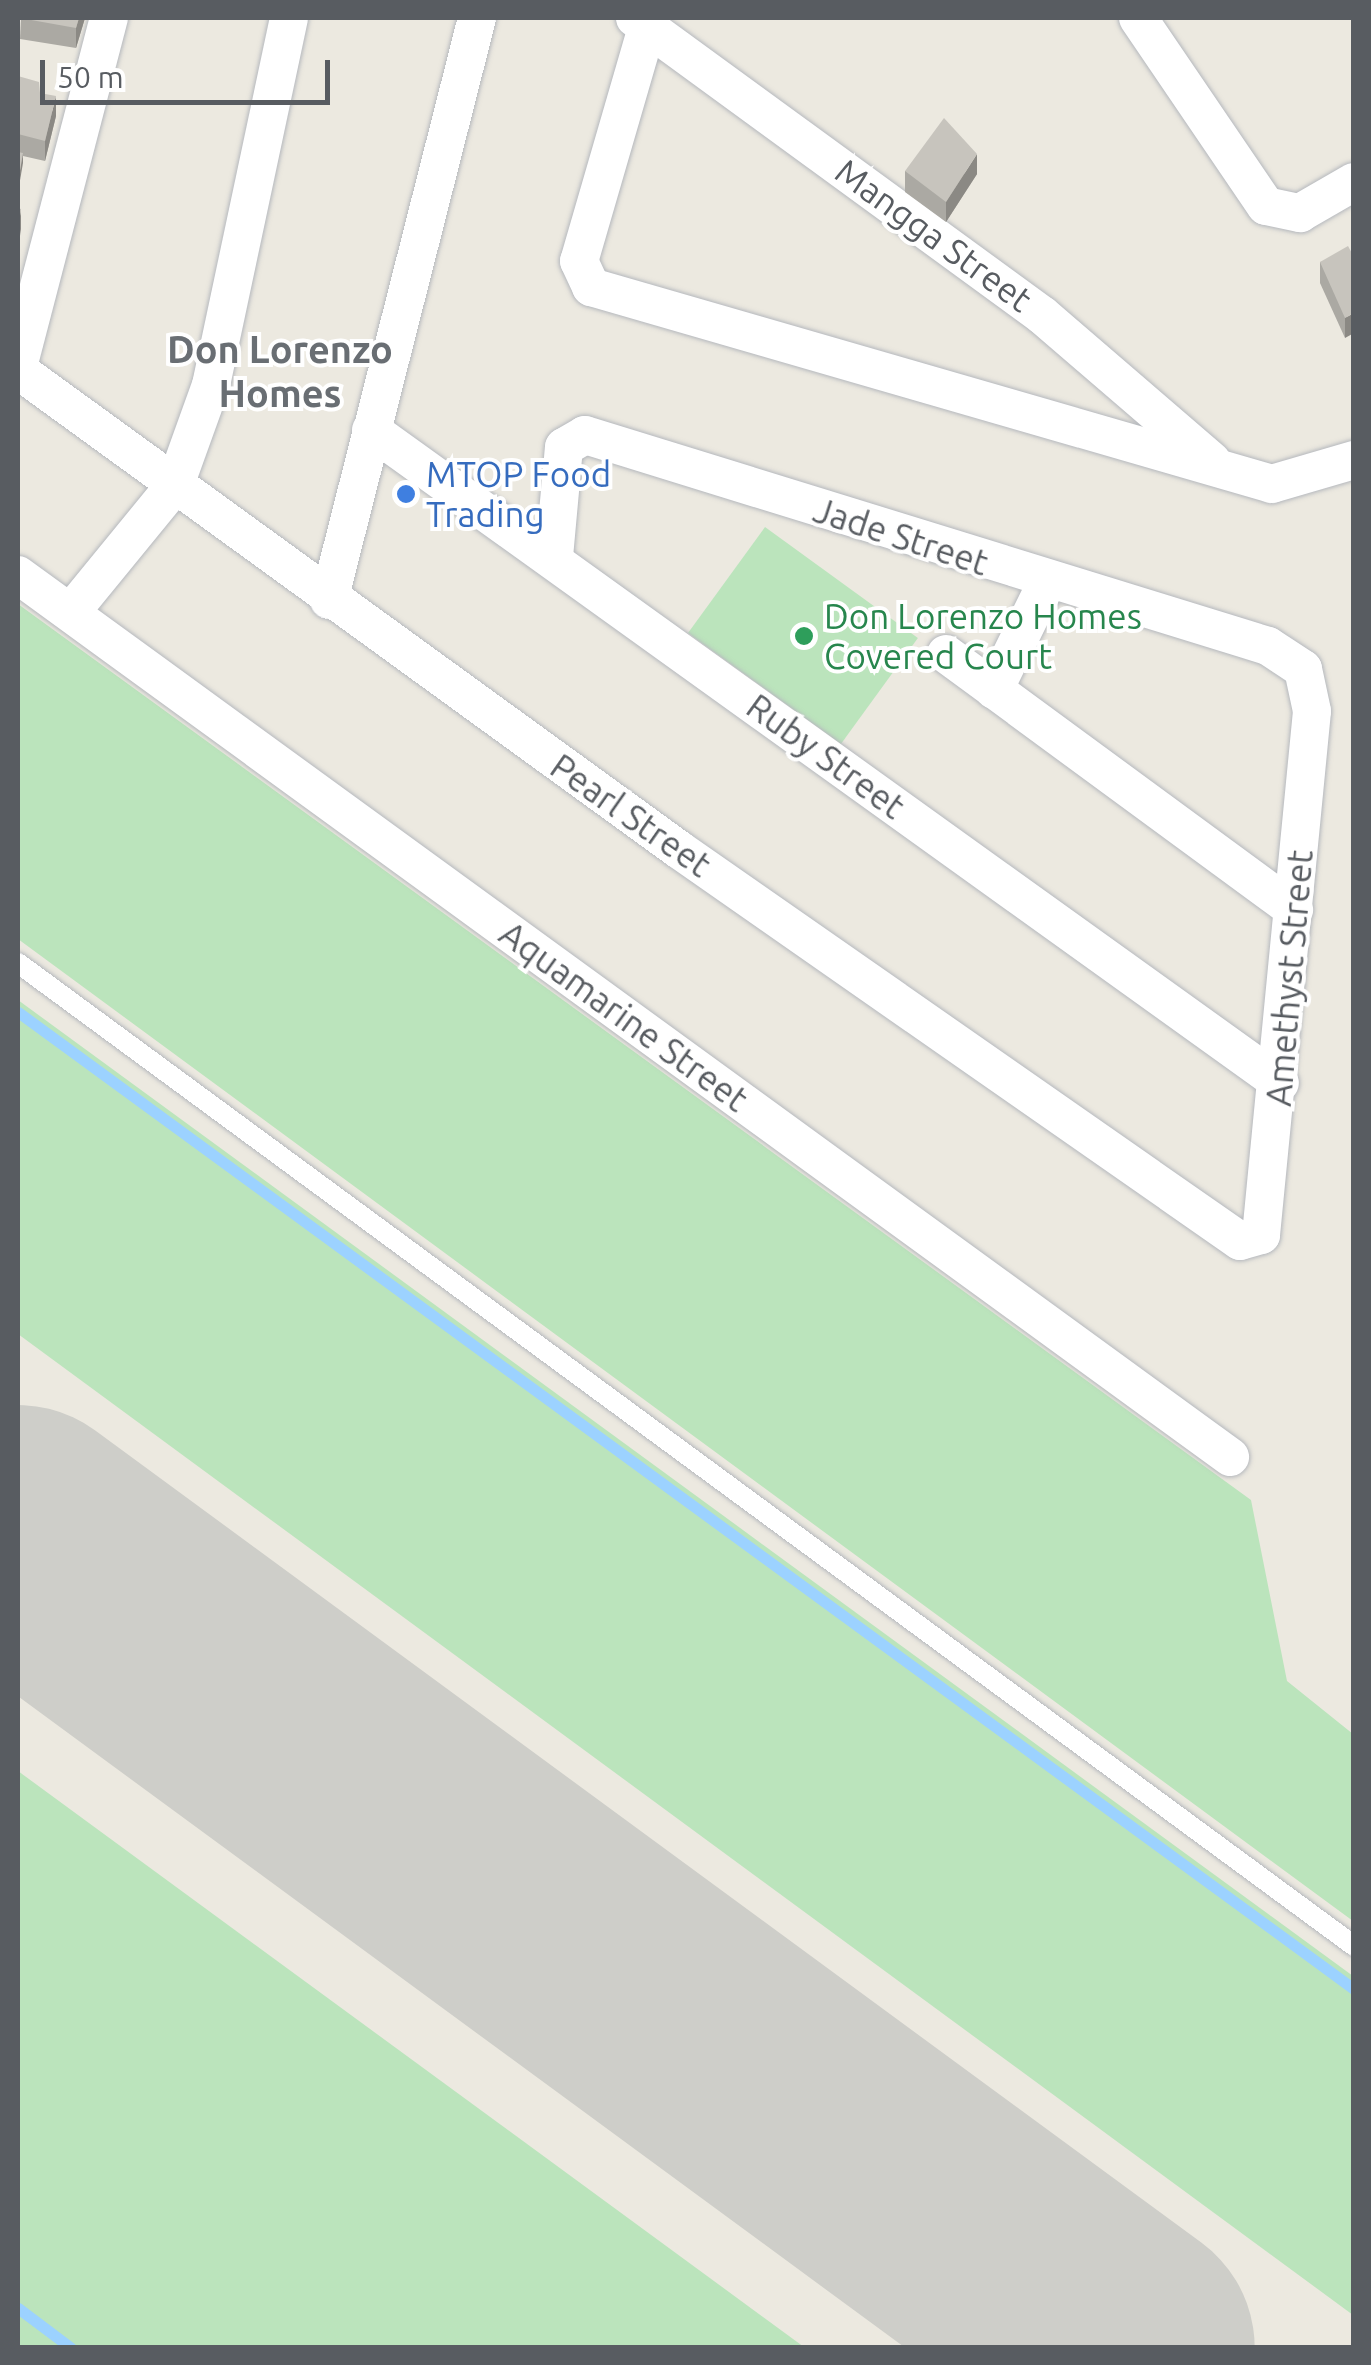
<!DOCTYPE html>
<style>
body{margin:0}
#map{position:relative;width:1371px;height:2365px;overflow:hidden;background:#ece9e0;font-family:Ubuntu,sans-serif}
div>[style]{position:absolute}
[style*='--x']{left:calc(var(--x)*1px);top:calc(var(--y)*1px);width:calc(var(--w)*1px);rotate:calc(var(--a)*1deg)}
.green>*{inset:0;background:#bbe4bc;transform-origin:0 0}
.stream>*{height:11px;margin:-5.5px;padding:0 5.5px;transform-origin:5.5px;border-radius:5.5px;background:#9cd2ff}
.runway>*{height:260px;margin:-130px;padding:0 130px;transform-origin:130px;border-radius:130px;background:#cecec9}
.roads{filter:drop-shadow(0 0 2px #b5b8bd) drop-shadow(0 0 2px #b5b8bd)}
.service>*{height:20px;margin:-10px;padding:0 10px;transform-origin:10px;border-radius:10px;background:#fff}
.minor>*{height:38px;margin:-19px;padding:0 19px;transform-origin:19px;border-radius:19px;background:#fff}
.wall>*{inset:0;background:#aba9a3}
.shaded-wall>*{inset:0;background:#8b8984}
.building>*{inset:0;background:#c7c4bd}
.dots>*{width:28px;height:28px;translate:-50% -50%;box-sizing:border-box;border:5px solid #fff;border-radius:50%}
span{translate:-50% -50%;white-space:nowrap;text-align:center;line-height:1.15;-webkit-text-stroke:8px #fff;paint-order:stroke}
.street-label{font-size:35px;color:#585c61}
.shop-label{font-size:35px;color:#366cbe}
.left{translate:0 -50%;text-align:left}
.leisure-label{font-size:35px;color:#27864d}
.neighbourhood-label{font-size:38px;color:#696e73;font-weight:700}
.frame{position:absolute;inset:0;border:20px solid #585c61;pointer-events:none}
.scale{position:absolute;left:40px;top:60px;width:290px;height:45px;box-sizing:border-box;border:5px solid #585c61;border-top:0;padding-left:12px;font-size:30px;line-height:35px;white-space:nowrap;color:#585c61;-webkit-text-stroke:8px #fff;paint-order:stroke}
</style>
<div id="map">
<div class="green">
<div style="left:765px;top:527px;width:189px;height:131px;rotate:36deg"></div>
<div style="clip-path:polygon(18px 604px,1251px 1500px,1287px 1681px,1353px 1734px,1353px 1921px,18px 939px)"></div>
<div style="clip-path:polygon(18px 1000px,1353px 1976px,1353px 2315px,18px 1334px)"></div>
<div style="clip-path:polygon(18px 1771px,804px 2347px,18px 2347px)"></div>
</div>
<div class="stream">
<div style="--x:18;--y:1012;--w:1655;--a:36.18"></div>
<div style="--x:18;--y:2308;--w:66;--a:37"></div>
</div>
<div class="runway">
<div style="--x:18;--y:1535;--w:1373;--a:36.29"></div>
</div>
<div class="roads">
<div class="service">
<div style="--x:18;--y:963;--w:1659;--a:36.34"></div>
</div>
<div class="minor">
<div style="--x:635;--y:18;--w:504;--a:36.12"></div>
<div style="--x:1042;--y:315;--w:224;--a:40.7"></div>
<div style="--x:1138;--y:18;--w:227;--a:55.8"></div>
<div style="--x:1266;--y:206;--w:35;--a:12"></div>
<div style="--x:1300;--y:213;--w:62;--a:-29.9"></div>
<div style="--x:648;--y:24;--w:247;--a:106.2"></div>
<div style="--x:579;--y:261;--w:29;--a:65"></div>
<div style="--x:591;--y:287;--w:709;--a:16.13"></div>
<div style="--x:1272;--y:484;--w:85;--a:-16.3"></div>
<div style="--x:18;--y:367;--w:361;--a:-75.4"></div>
<div style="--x:18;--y:370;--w:816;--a:35.97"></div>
<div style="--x:678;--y:849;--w:685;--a:34.9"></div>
<div style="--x:1240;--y:1241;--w:22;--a:-16"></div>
<div style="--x:1261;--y:1235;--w:526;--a:-84.44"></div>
<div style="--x:1312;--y:711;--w:43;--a:-102.1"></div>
<div style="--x:1303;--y:669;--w:42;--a:-146.7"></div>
<div style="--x:1268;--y:646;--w:715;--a:-162.83"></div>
<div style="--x:585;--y:435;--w:24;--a:150"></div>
<div style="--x:564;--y:447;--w:109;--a:95.2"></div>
<div style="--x:371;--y:430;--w:1119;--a:35.69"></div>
<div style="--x:18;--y:575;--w:1499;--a:36.04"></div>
<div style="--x:329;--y:600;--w:601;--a:-75.73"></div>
<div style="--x:71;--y:612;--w:164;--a:-50.7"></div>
<div style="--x:175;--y:485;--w:106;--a:-70.2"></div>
<div style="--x:211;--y:385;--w:375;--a:-78"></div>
<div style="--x:946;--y:654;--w:432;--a:36.3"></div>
<div style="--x:994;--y:690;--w:118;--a:-63.9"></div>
</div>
</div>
<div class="wall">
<div style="clip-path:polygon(21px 18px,85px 18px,76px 48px,20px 39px)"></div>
<div style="clip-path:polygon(18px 76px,40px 93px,56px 116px,45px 161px,23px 156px,18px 192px)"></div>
<div style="clip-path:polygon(905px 171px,977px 174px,946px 222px,905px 192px)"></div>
<div style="clip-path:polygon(1354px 257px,1345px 338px,1320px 283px,1320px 262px)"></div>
</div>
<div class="shaded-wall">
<div style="clip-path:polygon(79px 18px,85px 18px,76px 48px,76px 28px)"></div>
<div style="clip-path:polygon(56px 96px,56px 116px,45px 161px,45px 141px)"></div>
<div style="clip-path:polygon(23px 153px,23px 163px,18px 192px,18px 182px)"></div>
<div style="clip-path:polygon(977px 154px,977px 174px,946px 222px,946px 202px)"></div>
<div style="clip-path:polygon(21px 209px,21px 229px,18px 249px,18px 229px)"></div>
<div style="clip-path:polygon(1354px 313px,1354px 333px,1345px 338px,1345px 318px)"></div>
</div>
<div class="building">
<div style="clip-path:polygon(20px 18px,79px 18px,76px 28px)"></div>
<div style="clip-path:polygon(18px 76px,39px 82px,40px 93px,56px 96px,45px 141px,18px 134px)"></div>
<div style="clip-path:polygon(944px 118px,977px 154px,946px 202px,905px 171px)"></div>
<div style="clip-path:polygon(18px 152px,23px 153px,18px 182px)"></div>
<div style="clip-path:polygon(18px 208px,21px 209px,18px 229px)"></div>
<div style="clip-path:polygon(1348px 246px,1354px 257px,1354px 313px,1345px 318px,1320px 262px)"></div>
</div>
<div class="dots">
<div style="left:406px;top:494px;background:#3f7fe0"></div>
<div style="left:804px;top:636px;background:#2e9e5b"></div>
</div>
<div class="street-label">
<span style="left:934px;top:235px;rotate:36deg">Mangga Street</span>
<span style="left:901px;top:536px;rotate:18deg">Jade Street</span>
<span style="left:826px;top:756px;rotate:36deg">Ruby Street</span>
<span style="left:631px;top:815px;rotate:35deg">Pearl Street</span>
<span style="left:1289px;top:978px;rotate:-85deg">Amethyst Street</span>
<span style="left:624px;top:1016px;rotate:36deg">Aquamarine Street</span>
</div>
<div class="shop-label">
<span class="left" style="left:426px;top:494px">MTOP Food<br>Trading</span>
</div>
<div class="leisure-label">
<span class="left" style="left:824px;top:636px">Don Lorenzo Homes<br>Covered Court</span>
</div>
<div class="neighbourhood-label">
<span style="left:280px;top:372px">Don Lorenzo<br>Homes</span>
</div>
<div class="frame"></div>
<div class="scale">50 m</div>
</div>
